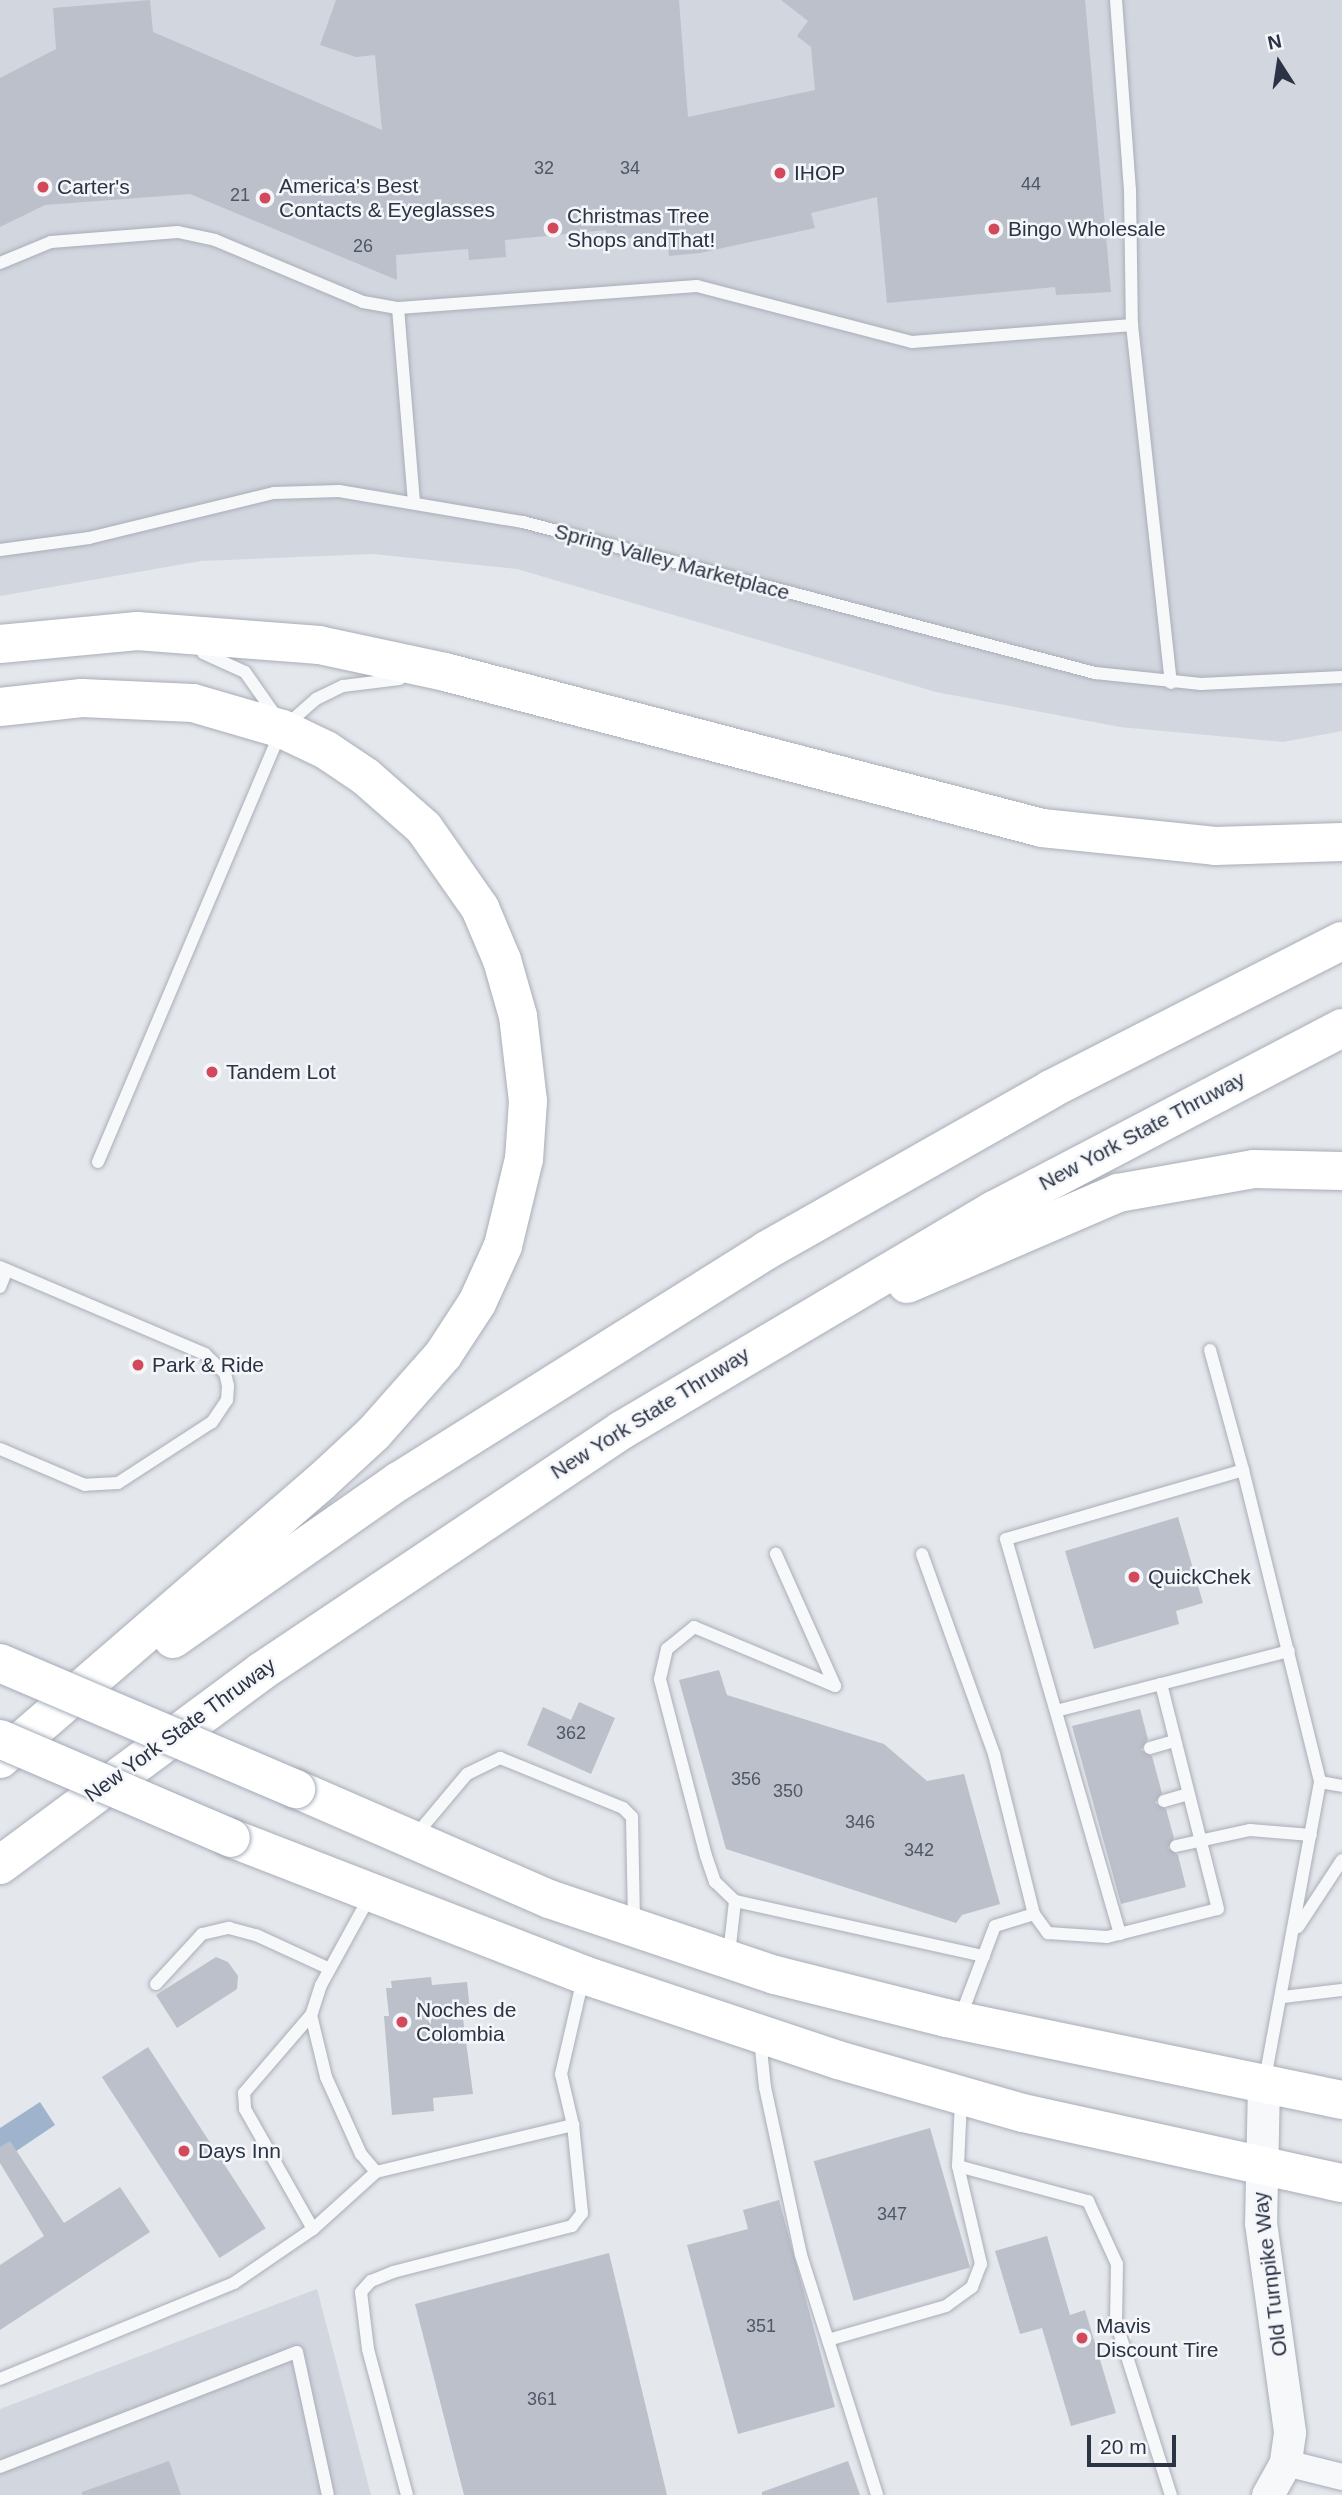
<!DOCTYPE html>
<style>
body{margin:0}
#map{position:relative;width:1342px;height:2495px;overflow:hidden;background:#e4e7ec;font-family:Arial,sans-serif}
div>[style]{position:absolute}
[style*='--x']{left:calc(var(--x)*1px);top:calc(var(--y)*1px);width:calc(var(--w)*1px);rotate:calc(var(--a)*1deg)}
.built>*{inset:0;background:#d2d6de}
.water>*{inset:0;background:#9fb4cc}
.building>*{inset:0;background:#bbc0ca;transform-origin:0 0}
.roads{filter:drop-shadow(0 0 2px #a9aeb7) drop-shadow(0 0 2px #a9aeb7)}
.service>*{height:12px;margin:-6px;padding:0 6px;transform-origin:6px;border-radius:6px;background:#f7f8fa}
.minor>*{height:26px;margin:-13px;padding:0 13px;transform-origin:13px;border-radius:13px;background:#f7f8fa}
.tertiary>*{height:32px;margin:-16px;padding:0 16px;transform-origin:16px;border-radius:16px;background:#f7f8fa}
.primary>*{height:38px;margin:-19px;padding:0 19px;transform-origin:19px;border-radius:19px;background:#fff}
.motorway>*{height:38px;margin:-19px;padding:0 19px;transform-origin:19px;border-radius:19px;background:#fff}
.bridges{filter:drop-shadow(0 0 2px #a3abb8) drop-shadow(0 0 2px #a3abb8)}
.primary-bridge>*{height:38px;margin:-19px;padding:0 19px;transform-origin:19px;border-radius:19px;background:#fff}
.dots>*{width:19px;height:19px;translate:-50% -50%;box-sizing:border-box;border:4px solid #f4f6f9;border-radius:50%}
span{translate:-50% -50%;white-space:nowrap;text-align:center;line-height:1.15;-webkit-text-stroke:5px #f4f6f9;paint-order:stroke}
.number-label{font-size:18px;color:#4f5766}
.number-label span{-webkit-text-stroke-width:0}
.poi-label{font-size:21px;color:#2b3445}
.left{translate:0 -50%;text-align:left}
.street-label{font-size:21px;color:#2b3445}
.north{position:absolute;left:1244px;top:28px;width:70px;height:70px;-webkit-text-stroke:5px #f4f6f9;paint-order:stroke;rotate:348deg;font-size:19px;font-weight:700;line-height:28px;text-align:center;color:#2b3445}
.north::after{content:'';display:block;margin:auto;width:24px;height:32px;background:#2b3445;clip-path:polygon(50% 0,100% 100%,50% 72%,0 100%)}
.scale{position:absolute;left:1087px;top:2435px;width:89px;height:32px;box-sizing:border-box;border:4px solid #2b3445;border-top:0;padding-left:9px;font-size:21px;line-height:24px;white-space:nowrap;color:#2b3445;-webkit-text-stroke:5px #f4f6f9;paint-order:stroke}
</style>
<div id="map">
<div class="built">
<div style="clip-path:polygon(0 0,1342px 0,1342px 731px,1283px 742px,1120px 727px,936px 692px,517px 569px,373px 554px,201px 561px,0 596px)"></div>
<div style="clip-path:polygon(317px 2289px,371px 2495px,0 2495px,0 2409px)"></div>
</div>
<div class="water">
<div style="clip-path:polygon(40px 2102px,55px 2125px,0 2162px,0 2128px)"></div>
</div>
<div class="building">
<div style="clip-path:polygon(150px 0,153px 32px,382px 130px,375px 55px,356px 57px,320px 45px,336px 0,679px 0,688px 117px,815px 90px,811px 47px,797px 36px,808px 21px,781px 0,1085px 0,1111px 292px,1056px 295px,1055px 287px,887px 303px,877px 197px,811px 213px,815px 228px,700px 253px,669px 256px,668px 241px,634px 245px,634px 238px,607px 240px,606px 230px,505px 240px,506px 257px,469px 260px,468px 249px,396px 255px,397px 280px,190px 194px,45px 205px,0 227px,0 78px,56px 49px,53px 8px)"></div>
<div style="clip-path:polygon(1178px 1517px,1203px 1603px,1176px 1611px,1179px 1624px,1094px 1649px,1065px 1551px)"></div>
<div style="clip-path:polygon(719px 1670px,727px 1695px,884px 1744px,927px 1781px,964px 1774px,1000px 1904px,962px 1915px,956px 1923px,726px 1849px,679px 1680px)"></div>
<div style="clip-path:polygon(579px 1702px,615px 1718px,591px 1774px,527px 1745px,543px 1707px,571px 1720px)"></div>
<div style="clip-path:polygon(1140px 1709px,1148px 1739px,1141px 1750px,1152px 1756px,1162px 1793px,1155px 1803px,1166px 1809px,1174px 1838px,1168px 1848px,1178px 1855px,1186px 1887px,1121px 1904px,1072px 1726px)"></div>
<div style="clip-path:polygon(216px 1957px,228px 1962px,238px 1976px,237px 1989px,177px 2028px,156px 1995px)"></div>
<div style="clip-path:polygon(431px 1977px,432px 1985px,467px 1982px,470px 2010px,462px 2011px,473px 2094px,433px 2098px,434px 2111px,392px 2115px,384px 2016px,389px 2016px,386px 1988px,392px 1988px,391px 1981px)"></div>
<div style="left:148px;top:2047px;width:216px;height:55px;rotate:57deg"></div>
<div style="left:930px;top:2128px;width:145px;height:121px;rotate:74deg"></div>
<div style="clip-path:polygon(10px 2141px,64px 2223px,120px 2187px,150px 2232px,0 2330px,0 2265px,44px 2236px,0 2163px,0 2147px)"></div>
<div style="clip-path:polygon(779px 2200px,835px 2407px,738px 2434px,687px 2245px,748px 2229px,743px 2210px)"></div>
<div style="clip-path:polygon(1047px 2236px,1070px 2315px,1085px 2310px,1116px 2413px,1071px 2426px,1042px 2328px,1020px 2334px,995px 2251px)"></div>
<div style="clip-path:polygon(609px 2253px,667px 2495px,464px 2495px,415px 2304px)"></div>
<div style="clip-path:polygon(169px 2461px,181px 2495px,82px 2495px,82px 2492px)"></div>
<div style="clip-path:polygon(848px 2461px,860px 2495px,762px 2495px,762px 2492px)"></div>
</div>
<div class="roads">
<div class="service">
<div style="--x:1116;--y:0;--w:191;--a:85.8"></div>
<div style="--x:1130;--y:190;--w:135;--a:89.2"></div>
<div style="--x:1132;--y:325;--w:360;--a:83.8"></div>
<div style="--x:0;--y:263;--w:55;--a:-22.4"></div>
<div style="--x:51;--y:242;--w:127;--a:-4.5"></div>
<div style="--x:178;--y:232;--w:38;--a:12"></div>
<div style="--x:215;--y:240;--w:160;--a:22.7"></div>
<div style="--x:363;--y:302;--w:36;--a:10"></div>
<div style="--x:398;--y:308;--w:300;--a:-4.2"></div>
<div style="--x:697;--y:286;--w:222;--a:14.6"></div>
<div style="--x:912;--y:342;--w:221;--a:-4.4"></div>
<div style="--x:398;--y:308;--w:195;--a:85.3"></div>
<div style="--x:0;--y:550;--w:90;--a:-7.7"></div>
<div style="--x:89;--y:538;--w:190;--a:-13.7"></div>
<div style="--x:274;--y:493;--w:65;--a:-1.8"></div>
<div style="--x:339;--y:491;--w:187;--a:9.6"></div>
<div style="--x:523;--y:522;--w:592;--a:14.79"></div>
<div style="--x:1095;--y:673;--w:107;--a:5.9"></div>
<div style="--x:1201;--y:684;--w:141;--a:-2.8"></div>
<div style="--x:203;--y:653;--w:46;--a:24.3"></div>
<div style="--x:245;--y:672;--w:57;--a:54.9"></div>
<div style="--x:98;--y:1162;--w:470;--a:-67"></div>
<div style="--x:282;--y:729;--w:45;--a:-41.4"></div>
<div style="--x:316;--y:699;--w:30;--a:-26"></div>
<div style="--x:343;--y:686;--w:57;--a:-7"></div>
<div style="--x:0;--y:1267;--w:223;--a:23"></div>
<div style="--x:205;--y:1354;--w:28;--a:44"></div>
<div style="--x:225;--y:1373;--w:13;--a:77"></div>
<div style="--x:228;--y:1386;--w:14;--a:94"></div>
<div style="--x:227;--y:1400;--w:27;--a:124"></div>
<div style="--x:212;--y:1422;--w:112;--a:147"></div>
<div style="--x:118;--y:1483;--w:33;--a:177"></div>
<div style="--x:85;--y:1485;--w:92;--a:-157"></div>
<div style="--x:0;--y:1287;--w:18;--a:-68"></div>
<div style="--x:1210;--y:1350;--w:124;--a:74.6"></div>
<div style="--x:922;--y:1554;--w:213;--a:70.2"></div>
<div style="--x:994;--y:1754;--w:165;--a:76"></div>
<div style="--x:1034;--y:1914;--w:24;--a:54"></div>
<div style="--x:1048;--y:1933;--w:59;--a:3.9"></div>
<div style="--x:1107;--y:1937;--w:114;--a:-14.2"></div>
<div style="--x:1218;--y:1909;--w:232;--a:-104.2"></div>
<div style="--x:1161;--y:1684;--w:132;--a:-14.5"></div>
<div style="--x:1056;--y:1711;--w:108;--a:-14.4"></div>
<div style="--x:1150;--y:1748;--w:26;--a:-16"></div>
<div style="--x:1320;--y:1782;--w:22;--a:10"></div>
<div style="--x:1164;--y:1801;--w:25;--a:-16"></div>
<div style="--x:415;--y:1836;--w:81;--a:-50"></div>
<div style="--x:467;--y:1774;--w:37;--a:-26"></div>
<div style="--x:500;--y:1758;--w:133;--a:22.1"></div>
<div style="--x:623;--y:1808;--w:13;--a:45"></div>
<div style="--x:632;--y:1817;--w:106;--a:88.9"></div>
<div style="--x:1176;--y:1846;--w:76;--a:-12.2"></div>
<div style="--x:1250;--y:1830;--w:61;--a:4.7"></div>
<div style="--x:370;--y:1896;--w:102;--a:118.8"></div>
<div style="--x:321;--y:1985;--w:32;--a:108"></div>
<div style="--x:311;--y:2015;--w:64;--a:76.4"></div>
<div style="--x:326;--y:2077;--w:85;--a:65.6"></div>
<div style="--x:361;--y:2154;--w:23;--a:50"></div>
<div style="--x:376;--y:2172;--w:203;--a:-13.4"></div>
<div style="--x:573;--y:2125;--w:52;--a:-103.2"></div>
<div style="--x:561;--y:2074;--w:98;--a:-77"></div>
<div style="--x:735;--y:1901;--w:28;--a:-136"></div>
<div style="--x:715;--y:1882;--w:28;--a:-109"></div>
<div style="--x:706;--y:1856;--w:183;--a:-104.6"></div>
<div style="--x:660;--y:1679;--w:31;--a:-77"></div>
<div style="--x:667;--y:1649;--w:35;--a:-39"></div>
<div style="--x:694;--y:1627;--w:153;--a:22.7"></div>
<div style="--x:835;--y:1686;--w:145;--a:-114.1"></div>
<div style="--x:1298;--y:1927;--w:80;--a:-56.7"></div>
<div style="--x:1120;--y:1934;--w:411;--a:-106.1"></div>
<div style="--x:1006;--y:1539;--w:247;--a:-16.2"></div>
<div style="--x:1243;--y:1470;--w:321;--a:76.1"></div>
<div style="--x:1320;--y:1782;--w:303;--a:100.5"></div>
<div style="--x:729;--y:1954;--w:53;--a:-83.5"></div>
<div style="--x:735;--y:1901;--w:255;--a:12.5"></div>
<div style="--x:156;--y:1984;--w:68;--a:-47.4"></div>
<div style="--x:202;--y:1934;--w:28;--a:-13"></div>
<div style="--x:229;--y:1928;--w:28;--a:15"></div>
<div style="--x:256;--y:1935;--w:81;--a:24.7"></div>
<div style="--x:1283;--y:1997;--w:59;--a:-6.8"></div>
<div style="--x:311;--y:2015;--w:103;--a:130.7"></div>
<div style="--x:244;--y:2093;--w:16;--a:86"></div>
<div style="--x:245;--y:2109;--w:138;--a:60.5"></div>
<div style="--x:960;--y:2018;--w:98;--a:-69.2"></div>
<div style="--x:995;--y:1926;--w:41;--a:-17.1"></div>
<div style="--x:760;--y:2039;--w:48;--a:84.1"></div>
<div style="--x:765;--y:2087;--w:172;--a:77.9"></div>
<div style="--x:801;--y:2255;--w:252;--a:72.4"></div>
<div style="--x:961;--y:2100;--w:66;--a:92.6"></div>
<div style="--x:958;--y:2166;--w:135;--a:15.1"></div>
<div style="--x:1088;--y:2201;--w:69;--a:65.3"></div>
<div style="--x:1117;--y:2264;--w:58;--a:91"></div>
<div style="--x:1116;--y:2322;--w:182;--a:72.4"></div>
<div style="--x:828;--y:2340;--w:123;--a:-16.1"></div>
<div style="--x:946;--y:2306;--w:32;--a:-36"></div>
<div style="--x:972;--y:2287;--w:25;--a:-69"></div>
<div style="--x:981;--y:2264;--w:101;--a:-103.2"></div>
<div style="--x:0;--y:2379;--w:253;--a:-22.3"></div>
<div style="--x:234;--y:2283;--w:96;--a:-34.4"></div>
<div style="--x:313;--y:2229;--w:85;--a:-42.1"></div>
<div style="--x:0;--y:2467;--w:318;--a:-21.2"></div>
<div style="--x:297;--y:2352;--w:146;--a:77.8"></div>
<div style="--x:407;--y:2495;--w:151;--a:-105"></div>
<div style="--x:368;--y:2349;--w:57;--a:-97"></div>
<div style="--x:361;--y:2292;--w:15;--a:-48"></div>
<div style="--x:371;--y:2281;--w:24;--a:-22"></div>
<div style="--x:393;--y:2272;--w:185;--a:-14.4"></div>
<div style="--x:572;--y:2226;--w:16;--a:-52"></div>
<div style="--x:582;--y:2213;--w:88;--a:-95.8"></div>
</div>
<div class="minor">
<div style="--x:1286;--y:2463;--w:58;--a:14"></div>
</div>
<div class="tertiary">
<div style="--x:1264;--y:2084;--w:139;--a:91.2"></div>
<div style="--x:1261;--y:2223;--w:212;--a:82.1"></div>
<div style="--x:1290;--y:2433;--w:30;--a:98"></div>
<div style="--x:1286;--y:2463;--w:37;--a:119"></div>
</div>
<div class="primary">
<div style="--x:296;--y:1789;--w:276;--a:23.5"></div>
<div style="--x:549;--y:1899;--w:238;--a:18.6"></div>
<div style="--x:775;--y:1975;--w:176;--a:14.1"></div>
<div style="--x:946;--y:2018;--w:404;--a:11.7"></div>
<div style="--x:231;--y:1838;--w:379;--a:21.2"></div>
<div style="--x:584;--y:1975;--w:268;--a:18.5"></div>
<div style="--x:838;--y:2060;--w:192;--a:16"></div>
<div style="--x:1023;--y:2113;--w:327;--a:12.4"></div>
</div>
<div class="motorway">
<div style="--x:0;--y:644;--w:138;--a:-5.4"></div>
<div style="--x:137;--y:631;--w:183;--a:4.4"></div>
<div style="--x:319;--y:645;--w:129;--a:12.1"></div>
<div style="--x:445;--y:672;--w:617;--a:14.64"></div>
<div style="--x:1042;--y:828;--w:174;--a:5.9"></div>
<div style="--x:1215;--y:846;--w:127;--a:-1.8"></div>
<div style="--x:0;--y:707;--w:82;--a:-6.3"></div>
<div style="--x:82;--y:698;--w:111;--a:2.6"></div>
<div style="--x:193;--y:703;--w:93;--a:16.3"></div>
<div style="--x:282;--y:729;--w:49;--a:25.5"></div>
<div style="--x:326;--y:750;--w:48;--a:34"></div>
<div style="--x:366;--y:777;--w:77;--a:41.3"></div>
<div style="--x:424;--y:828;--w:98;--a:55"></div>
<div style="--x:480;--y:908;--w:56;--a:67.1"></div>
<div style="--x:502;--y:960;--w:58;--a:74.1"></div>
<div style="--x:518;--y:1016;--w:86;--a:83.3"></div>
<div style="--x:528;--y:1101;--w:58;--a:93.9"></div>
<div style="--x:524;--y:1159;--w:89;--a:103.6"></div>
<div style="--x:503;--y:1246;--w:63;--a:114.5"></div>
<div style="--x:477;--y:1303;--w:62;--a:123.2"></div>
<div style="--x:443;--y:1355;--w:104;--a:131.5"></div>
<div style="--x:374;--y:1433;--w:72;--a:137.2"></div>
<div style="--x:321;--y:1482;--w:424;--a:139.2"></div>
<div style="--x:907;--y:1284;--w:230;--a:-23.3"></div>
<div style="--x:1118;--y:1193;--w:138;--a:-10"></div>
<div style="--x:1254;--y:1169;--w:88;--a:1.3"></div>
<div style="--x:173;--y:1639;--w:276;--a:-35"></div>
<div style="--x:399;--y:1481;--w:434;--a:-32.1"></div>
<div style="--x:767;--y:1250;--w:326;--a:-29.5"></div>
<div style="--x:1051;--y:1089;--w:326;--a:-27"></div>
<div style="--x:0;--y:1865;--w:326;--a:-36.5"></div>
<div style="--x:262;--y:1671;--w:433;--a:-33.8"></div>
<div style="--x:622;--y:1430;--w:432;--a:-30.6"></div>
<div style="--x:994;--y:1210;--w:393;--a:-27.6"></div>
</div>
</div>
<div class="bridges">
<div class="primary-bridge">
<div style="--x:0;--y:1663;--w:322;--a:23.1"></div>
<div style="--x:0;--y:1739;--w:251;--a:23.2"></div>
</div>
</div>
<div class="dots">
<div style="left:780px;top:173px;background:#d1495b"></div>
<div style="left:43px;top:187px;background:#d1495b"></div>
<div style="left:265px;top:198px;background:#d1495b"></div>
<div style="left:553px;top:228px;background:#d1495b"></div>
<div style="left:994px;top:229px;background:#d1495b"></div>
<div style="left:212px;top:1072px;background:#d1495b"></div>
<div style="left:138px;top:1365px;background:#d1495b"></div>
<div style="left:1134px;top:1577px;background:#d1495b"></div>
<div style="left:402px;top:2022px;background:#d1495b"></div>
<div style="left:184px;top:2151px;background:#d1495b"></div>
<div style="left:1082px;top:2338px;background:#d1495b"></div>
</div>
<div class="number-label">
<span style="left:544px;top:168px">32</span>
<span style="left:630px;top:168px">34</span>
<span style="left:1031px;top:184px">44</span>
<span style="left:240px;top:195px">21</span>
<span style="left:363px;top:246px">26</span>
<span style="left:571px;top:1733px">362</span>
<span style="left:746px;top:1779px">356</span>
<span style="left:788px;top:1791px">350</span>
<span style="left:860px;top:1822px">346</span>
<span style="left:919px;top:1850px">342</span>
<span style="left:892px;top:2214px">347</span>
<span style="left:761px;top:2326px">351</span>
<span style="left:542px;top:2399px">361</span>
</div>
<div class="poi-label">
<span class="left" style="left:794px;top:173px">IHOP</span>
<span class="left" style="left:279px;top:198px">America's Best<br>Contacts &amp; Eyeglasses</span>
<span class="left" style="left:57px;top:187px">Carter's</span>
<span class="left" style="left:567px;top:228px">Christmas Tree<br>Shops andThat!</span>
<span class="left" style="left:1008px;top:229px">Bingo Wholesale</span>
<span class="left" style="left:226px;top:1072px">Tandem Lot</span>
<span class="left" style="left:152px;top:1365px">Park &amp; Ride</span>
<span class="left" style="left:1148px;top:1577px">QuickChek</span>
<span class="left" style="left:416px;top:2022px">Noches de<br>Colombia</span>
<span class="left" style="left:198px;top:2151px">Days Inn</span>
<span class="left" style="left:1096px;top:2338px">Mavis<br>Discount Tire</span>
</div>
<div class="street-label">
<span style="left:672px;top:562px;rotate:15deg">Spring Valley Marketplace</span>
<span style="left:1142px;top:1131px;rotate:-28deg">New York State Thruway</span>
<span style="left:650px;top:1413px;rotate:-32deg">New York State Thruway</span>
<span style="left:180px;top:1730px;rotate:-36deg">New York State Thruway</span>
<span style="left:1270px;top:2274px;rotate:-97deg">Old Turnpike Way</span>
</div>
<div class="north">N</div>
<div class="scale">20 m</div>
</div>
